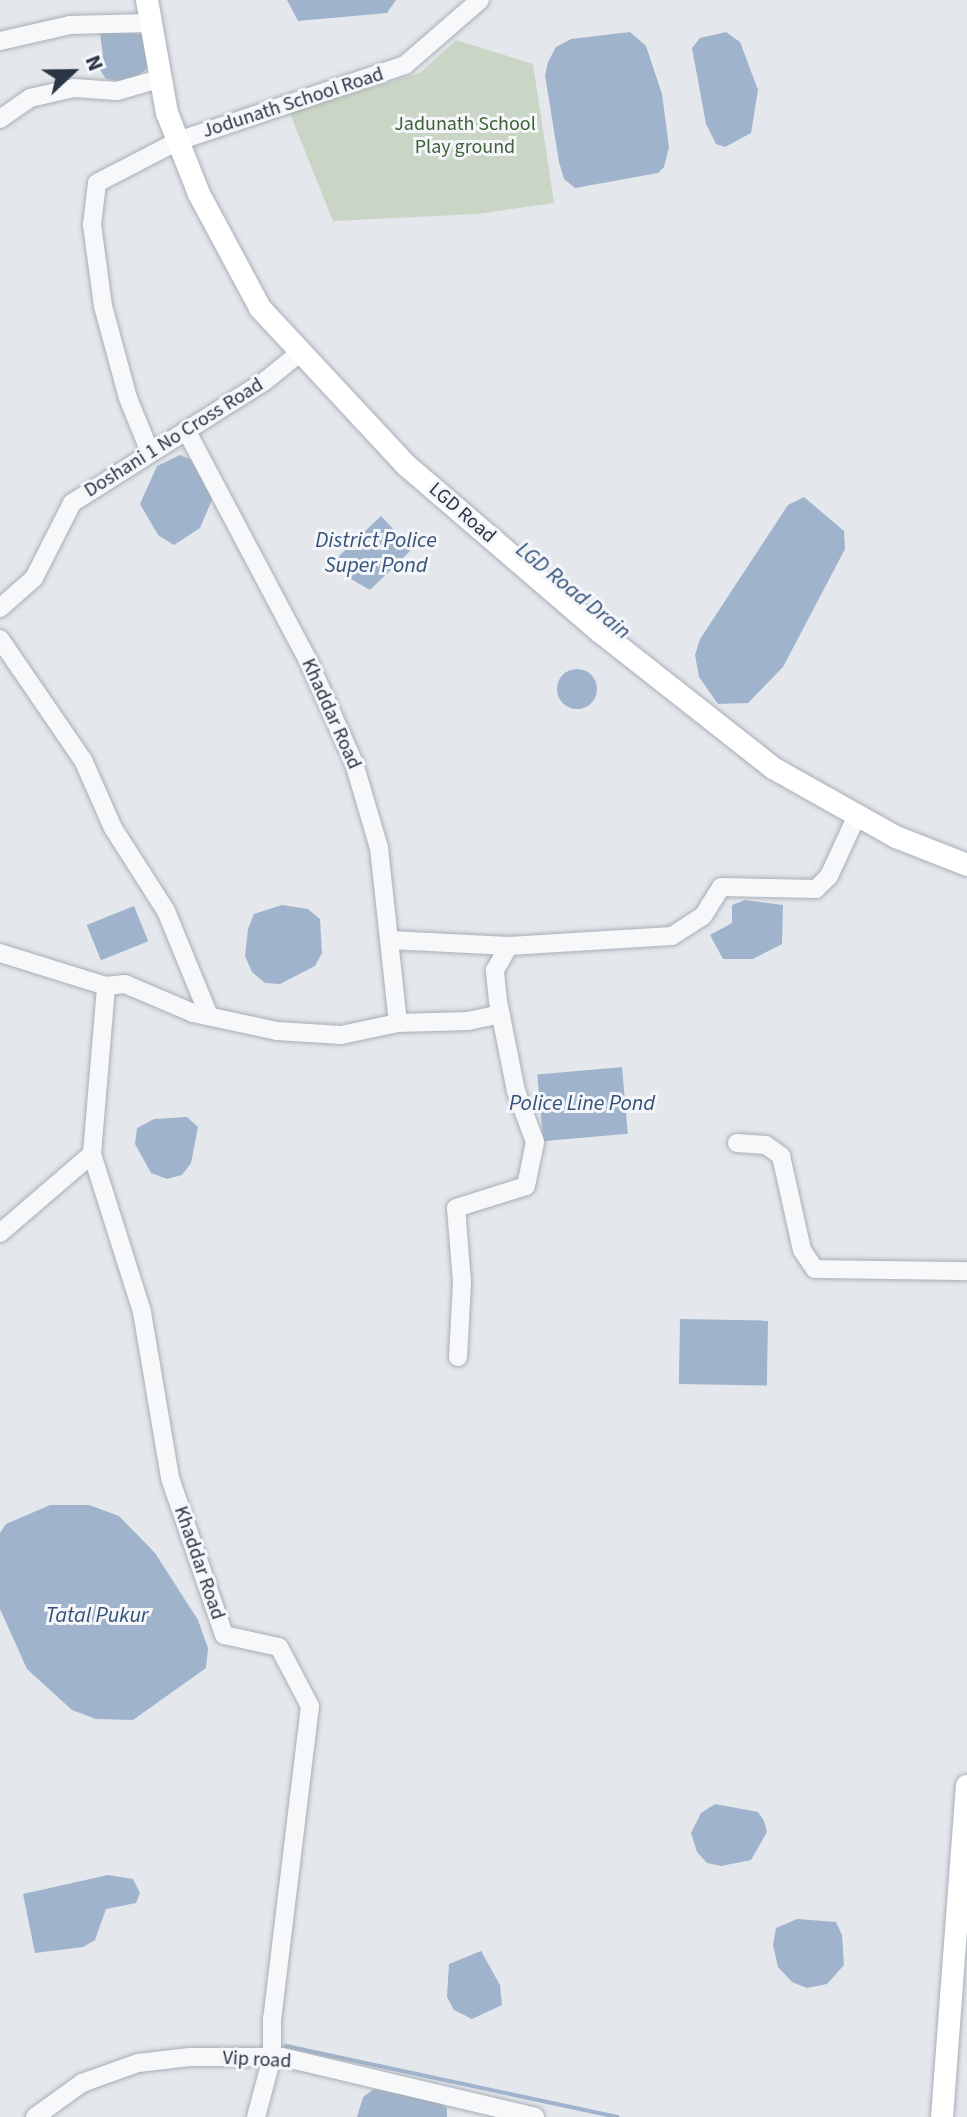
<!DOCTYPE html>
<style>
body{margin:0}
#map{position:relative;width:967px;height:2117px;overflow:hidden;background:#e4e7ec;font-family:"Source Sans 3",sans-serif}
div>[style]{position:absolute}
[style*='--x']{left:calc(var(--x)*1px);top:calc(var(--y)*1px);width:calc(var(--w)*1px);rotate:calc(var(--a)*1deg)}
.green>*{inset:0;background:#c9d6c5}
.water>*{inset:0;background:#9fb4cc;transform-origin:0 0}
.round{border-radius:50%}
.stream>*{height:4px;margin:-2px;padding:0 2px;transform-origin:2px;border-radius:2px;background:#9fb4cc}
.roads{filter:drop-shadow(0 0 2px #a9aeb7) drop-shadow(0 0 2px #a9aeb7)}
.minor>*{height:18px;margin:-9px;padding:0 9px;transform-origin:9px;border-radius:9px;background:#f7f8fa}
.major>*{height:22px;margin:-11px;padding:0 11px;transform-origin:11px;border-radius:11px;background:#fff}
span{translate:-50% -50%;white-space:nowrap;text-align:center;line-height:1.15;-webkit-text-stroke:6px #f4f6f9;paint-order:stroke}
.street-label{font-size:20px;color:#2b3445}
.park-label{font-size:20px;color:#3f6138}
.water-label{font-size:22px;color:#34527a;font-style:italic}
.north{position:absolute;left:32px;top:32px;width:80px;height:80px;-webkit-text-stroke:6px #f4f6f9;paint-order:stroke;rotate:68deg;font-size:22px;font-weight:700;line-height:32px;text-align:center;color:#2b3445}
.north::after{content:'';display:block;margin:auto;width:28px;height:36px;background:#2b3445;clip-path:polygon(50% 0,100% 100%,50% 72%,0 100%)}
</style>
<div id="map">
<div class="green">
<div style="clip-path:polygon(456px 40px,533px 64px,554px 203px,477px 214px,333px 221px,289px 111px,420px 73px)"></div>
</div>
<div class="water">
<div style="clip-path:polygon(287px 0,396px 0,387px 13px,298px 21px)"></div>
<div style="clip-path:polygon(108px 27px,118px 33px,147px 34px,149px 67px,130px 82px,106px 79px,98px 67px,97px 60px,103px 56px,100px 33px)"></div>
<div style="clip-path:polygon(630px 32px,646px 46px,662px 94px,669px 147px,664px 167px,658px 173px,575px 188px,564px 179px,559px 162px,545px 75px,548px 62px,556px 47px,571px 39px)"></div>
<div style="clip-path:polygon(726px 32px,740px 42px,758px 90px,751px 133px,725px 147px,716px 144px,706px 124px,692px 48px,700px 38px)"></div>
<div style="clip-path:polygon(180px 455px,197px 462px,214px 495px,200px 528px,174px 545px,158px 535px,140px 504px,157px 466px)"></div>
<div style="clip-path:polygon(804px 497px,844px 531px,845px 549px,783px 667px,748px 703px,718px 704px,699px 677px,695px 655px,700px 639px,788px 505px)"></div>
<div style="clip-path:polygon(381px 516px,412px 549px,370px 590px,344px 575px,339px 556px)"></div>
<div class="round" style="left:557px;top:669px;width:40px;height:40px"></div>
<div style="clip-path:polygon(745px 900px,783px 905px,782px 944px,753px 959px,723px 959px,710px 935px,732px 923px,732px 905px)"></div>
<div style="clip-path:polygon(282px 905px,308px 909px,320px 919px,322px 953px,315px 966px,280px 984px,265px 983px,252px 972px,245px 956px,248px 929px,254px 914px)"></div>
<div style="left:134px;top:906px;width:38px;height:51px;rotate:68deg"></div>
<div style="left:622px;top:1067px;width:67px;height:85px;rotate:85deg"></div>
<div style="clip-path:polygon(187px 1117px,198px 1127px,191px 1163px,182px 1175px,167px 1179px,151px 1173px,135px 1144px,137px 1128px,154px 1119px)"></div>
<div style="left:680px;top:1319px;width:88px;height:65px;rotate:1deg"></div>
<div style="clip-path:polygon(50px 1505px,89px 1505px,119px 1516px,155px 1553px,198px 1620px,208px 1648px,206px 1668px,133px 1720px,96px 1719px,72px 1710px,27px 1669px,0 1609px,0 1533px,6px 1524px)"></div>
<div style="clip-path:polygon(715px 1804px,758px 1812px,764px 1821px,767px 1832px,751px 1860px,721px 1866px,707px 1863px,697px 1852px,691px 1833px,701px 1813px)"></div>
<div style="clip-path:polygon(108px 1875px,133px 1879px,140px 1893px,136px 1903px,106px 1909px,95px 1940px,83px 1947px,35px 1953px,23px 1894px)"></div>
<div style="clip-path:polygon(797px 1919px,836px 1922px,842px 1935px,844px 1965px,827px 1984px,807px 1988px,792px 1982px,778px 1967px,773px 1945px,776px 1928px)"></div>
<div style="clip-path:polygon(481px 1951px,500px 1985px,502px 2005px,472px 2019px,454px 2010px,447px 1997px,449px 1964px)"></div>
<div style="clip-path:polygon(374px 2089px,439px 2102px,447px 2108px,447px 2117px,357px 2117px,363px 2097px)"></div>
</div>
<div class="stream">
<div style="--x:286;--y:2046;--w:339;--a:12.1"></div>
</div>
<div class="roads">
<div class="minor">
<div style="--x:0;--y:41;--w:72;--a:-12.9"></div>
<div style="--x:70;--y:25;--w:79;--a:-1.5"></div>
<div style="--x:0;--y:119;--w:37;--a:-35"></div>
<div style="--x:30;--y:98;--w:45;--a:-12.8"></div>
<div style="--x:74;--y:88;--w:43;--a:4"></div>
<div style="--x:117;--y:91;--w:44;--a:-15.9"></div>
<div style="--x:186;--y:430;--w:260;--a:62.1"></div>
<div style="--x:308;--y:660;--w:113;--a:65.9"></div>
<div style="--x:354;--y:763;--w:89;--a:73.6"></div>
<div style="--x:379;--y:848;--w:176;--a:83.8"></div>
<div style="--x:398;--y:1023;--w:70;--a:-1.6"></div>
<div style="--x:468;--y:1021;--w:33;--a:-12"></div>
<div style="--x:150;--y:452;--w:58;--a:-112.2"></div>
<div style="--x:128;--y:398;--w:95;--a:-105.2"></div>
<div style="--x:103;--y:306;--w:82;--a:-97.7"></div>
<div style="--x:92;--y:225;--w:42;--a:-83.2"></div>
<div style="--x:97;--y:183;--w:91;--a:-27.4"></div>
<div style="--x:178;--y:141;--w:239;--a:-18.5"></div>
<div style="--x:405;--y:65;--w:99;--a:-40.9"></div>
<div style="--x:0;--y:608;--w:45;--a:-41.4"></div>
<div style="--x:34;--y:578;--w:84;--a:-63.1"></div>
<div style="--x:72;--y:503;--w:228;--a:-32.3"></div>
<div style="--x:265;--y:381;--w:46;--a:-38.9"></div>
<div style="--x:0;--y:639;--w:147;--a:55.6"></div>
<div style="--x:83;--y:760;--w:74;--a:66.2"></div>
<div style="--x:113;--y:828;--w:98;--a:57.4"></div>
<div style="--x:166;--y:911;--w:113;--a:67.7"></div>
<div style="--x:390;--y:940;--w:119;--a:2.9"></div>
<div style="--x:0;--y:953;--w:111;--a:17.3"></div>
<div style="--x:106;--y:986;--w:19;--a:-6"></div>
<div style="--x:125;--y:984;--w:74;--a:23.1"></div>
<div style="--x:193;--y:1013;--w:86;--a:12.1"></div>
<div style="--x:277;--y:1031;--w:64;--a:3.6"></div>
<div style="--x:341;--y:1035;--w:58;--a:-11.9"></div>
<div style="--x:737;--y:1143;--w:29;--a:4"></div>
<div style="--x:766;--y:1145;--w:19;--a:36"></div>
<div style="--x:781;--y:1156;--w:96;--a:77.4"></div>
<div style="--x:802;--y:1250;--w:23;--a:56"></div>
<div style="--x:815;--y:1269;--w:152;--a:0.8"></div>
<div style="--x:92;--y:1154;--w:166;--a:72.4"></div>
<div style="--x:142;--y:1312;--w:168;--a:80.4"></div>
<div style="--x:170;--y:1478;--w:166;--a:71"></div>
<div style="--x:224;--y:1635;--w:56;--a:12.3"></div>
<div style="--x:279;--y:1647;--w:67;--a:62.3"></div>
<div style="--x:310;--y:1706;--w:315;--a:96.9"></div>
<div style="--x:272;--y:2019;--w:38;--a:90"></div>
<div style="--x:272;--y:2057;--w:62;--a:104.9"></div>
<div style="--x:0;--y:1233;--w:121;--a:-40.7"></div>
<div style="--x:92;--y:1154;--w:169;--a:-85.2"></div>
<div style="--x:458;--y:1357;--w:75;--a:-86.9"></div>
<div style="--x:462;--y:1282;--w:74;--a:-94.6"></div>
<div style="--x:456;--y:1208;--w:73;--a:-17.4"></div>
<div style="--x:526;--y:1186;--w:45;--a:-78.4"></div>
<div style="--x:535;--y:1142;--w:54;--a:-110.4"></div>
<div style="--x:516;--y:1091;--w:92;--a:-101.3"></div>
<div style="--x:498;--y:1001;--w:31;--a:-96"></div>
<div style="--x:495;--y:970;--w:28;--a:-60"></div>
<div style="--x:509;--y:946;--w:163;--a:-3.5"></div>
<div style="--x:672;--y:936;--w:37;--a:-33"></div>
<div style="--x:703;--y:916;--w:34;--a:-58"></div>
<div style="--x:721;--y:887;--w:95;--a:1.2"></div>
<div style="--x:816;--y:889;--w:18;--a:-45"></div>
<div style="--x:829;--y:876;--w:67;--a:-65.3"></div>
<div style="--x:35;--y:2117;--w:58;--a:-35.9"></div>
<div style="--x:82;--y:2083;--w:59;--a:-19.7"></div>
<div style="--x:138;--y:2063;--w:52;--a:-6.6"></div>
<div style="--x:190;--y:2057;--w:92;--a:0"></div>
<div style="--x:282;--y:2057;--w:260;--a:13.3"></div>
</div>
<div class="major">
<div style="--x:147;--y:0;--w:115;--a:80"></div>
<div style="--x:167;--y:113;--w:87;--a:68.4"></div>
<div style="--x:199;--y:194;--w:129;--a:61.8"></div>
<div style="--x:260;--y:308;--w:214;--a:47.1"></div>
<div style="--x:406;--y:465;--w:255;--a:40.7"></div>
<div style="--x:599;--y:631;--w:221;--a:38.2"></div>
<div style="--x:773;--y:768;--w:141;--a:29.3"></div>
<div style="--x:896;--y:837;--w:76;--a:21.5"></div>
<div style="--x:942;--y:2117;--w:332;--a:-85.7"></div>
</div>
</div>
<div class="street-label">
<span style="left:293px;top:103px;rotate:-18deg">Jodunath School Road</span>
<span style="left:174px;top:438px;rotate:-32deg">Doshani 1 No Cross Road</span>
<span style="left:462px;top:513px;rotate:41deg">LGD Road</span>
<span style="left:331px;top:714px;rotate:66deg">Khaddar Road</span>
<span style="left:199px;top:1563px;rotate:71deg">Khaddar Road</span>
<span style="left:257px;top:2060px;rotate:3deg">Vip road</span>
</div>
<div class="park-label">
<span style="left:465px;top:136px">Jadunath School<br>Play ground</span>
</div>
<div class="water-label">
<span style="left:376px;top:553px">District Police<br>Super Pond</span>
<span style="left:573px;top:591px;rotate:39deg">LGD Road Drain</span>
<span style="left:582px;top:1104px">Police Line Pond</span>
<span style="left:97px;top:1616px">Tatal Pukur</span>
</div>
<div class="north">N</div>
</div>
